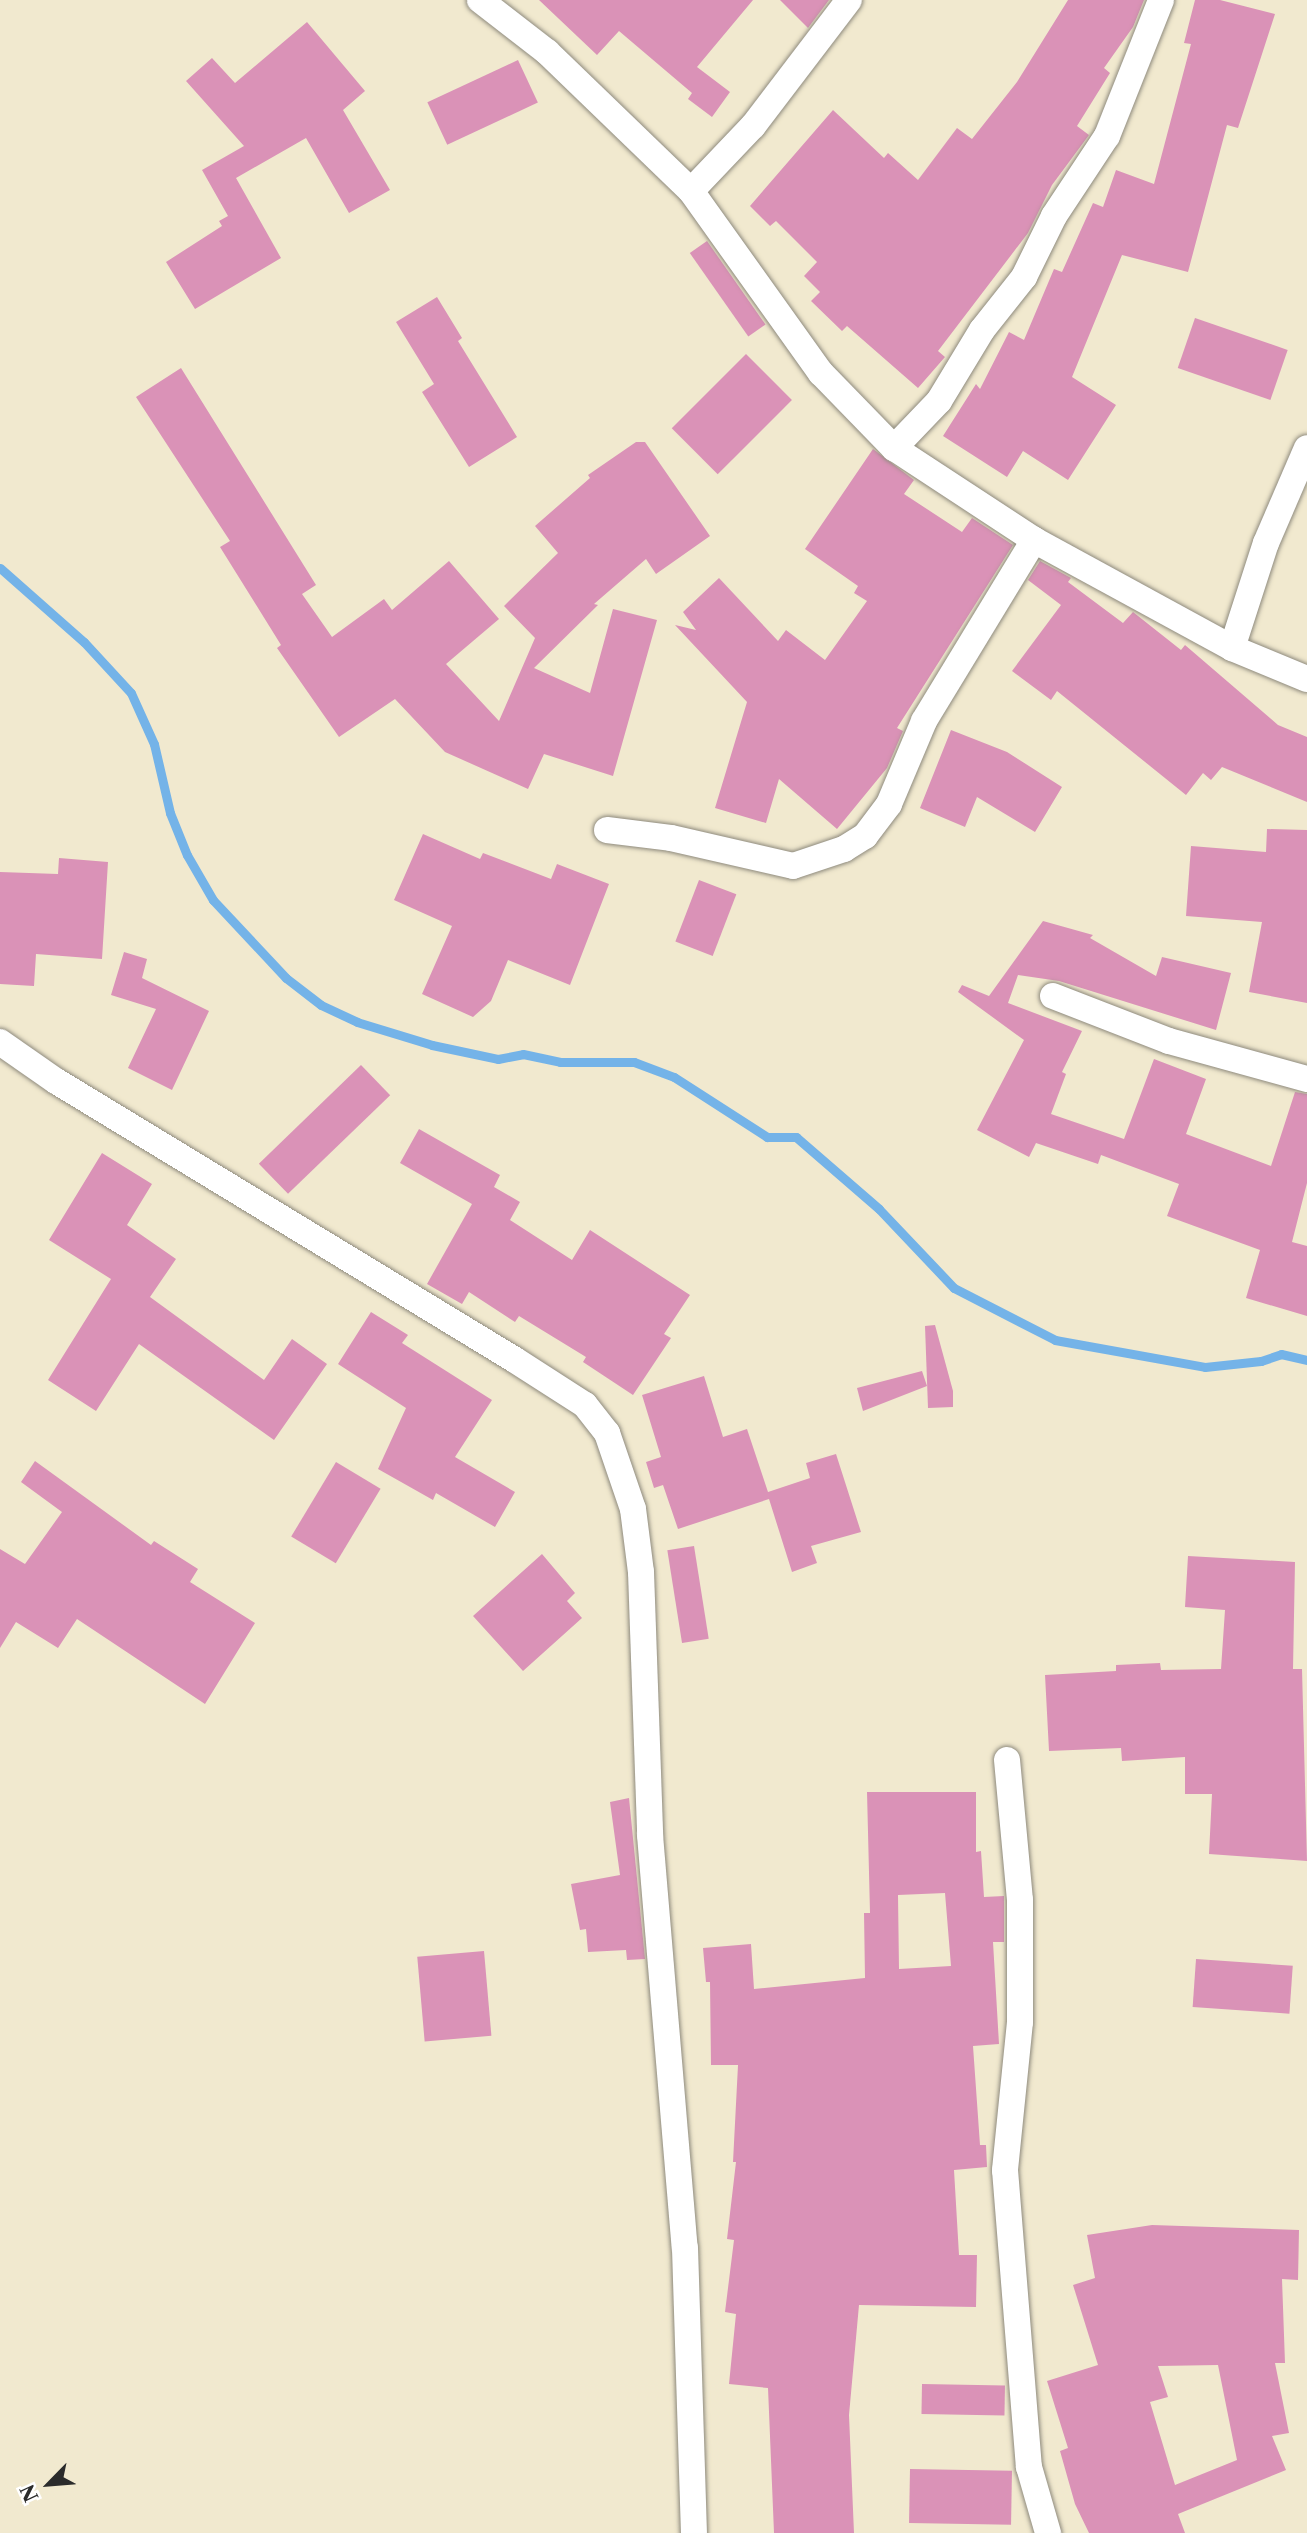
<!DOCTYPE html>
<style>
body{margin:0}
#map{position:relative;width:1307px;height:2533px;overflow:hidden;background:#f1e9cf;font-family:"Libre Caslon Text",serif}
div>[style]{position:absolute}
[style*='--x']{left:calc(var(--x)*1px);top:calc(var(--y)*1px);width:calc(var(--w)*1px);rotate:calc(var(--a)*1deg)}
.stream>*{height:9px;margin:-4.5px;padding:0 4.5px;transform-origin:4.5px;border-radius:4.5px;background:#74b3e8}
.building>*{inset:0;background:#da92b7;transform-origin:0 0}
.roads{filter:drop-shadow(0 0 2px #8e8a7d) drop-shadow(0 0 2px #8e8a7d)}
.minor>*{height:26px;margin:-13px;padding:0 13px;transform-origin:13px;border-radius:13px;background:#fff}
span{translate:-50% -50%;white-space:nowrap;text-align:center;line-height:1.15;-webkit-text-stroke:5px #fff;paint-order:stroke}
.north{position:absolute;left:14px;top:2449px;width:70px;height:70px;-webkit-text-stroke:5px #fff;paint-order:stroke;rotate:245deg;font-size:19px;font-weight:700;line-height:28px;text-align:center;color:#2b2b2b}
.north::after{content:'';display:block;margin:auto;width:24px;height:32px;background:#2b2b2b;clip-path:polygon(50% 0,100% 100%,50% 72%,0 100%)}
</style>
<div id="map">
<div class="stream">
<div style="--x:0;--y:568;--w:112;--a:41.4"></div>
<div style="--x:84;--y:642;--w:69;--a:47.3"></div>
<div style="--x:131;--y:693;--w:56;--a:65.7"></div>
<div style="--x:154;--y:744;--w:71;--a:76.9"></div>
<div style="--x:170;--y:813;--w:45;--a:68"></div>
<div style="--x:187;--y:855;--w:52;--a:60"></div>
<div style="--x:213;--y:900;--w:107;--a:46.9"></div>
<div style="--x:286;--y:978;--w:44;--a:37.6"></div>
<div style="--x:321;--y:1005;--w:40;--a:25"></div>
<div style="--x:357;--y:1022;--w:78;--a:17"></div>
<div style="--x:432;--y:1045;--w:67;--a:12"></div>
<div style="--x:498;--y:1059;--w:25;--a:-11"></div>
<div style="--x:523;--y:1054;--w:38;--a:12"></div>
<div style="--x:560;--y:1062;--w:74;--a:0"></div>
<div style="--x:634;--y:1062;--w:43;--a:20.6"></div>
<div style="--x:674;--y:1077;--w:111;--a:32.8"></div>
<div style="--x:767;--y:1137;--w:29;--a:0"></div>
<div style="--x:796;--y:1137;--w:110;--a:40.9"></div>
<div style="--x:879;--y:1209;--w:109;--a:46.5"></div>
<div style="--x:954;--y:1288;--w:114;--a:27.2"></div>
<div style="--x:1055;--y:1340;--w:152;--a:10.2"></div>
<div style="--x:1205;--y:1367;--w:56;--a:-6.1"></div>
<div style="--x:1261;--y:1361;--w:21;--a:-19"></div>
<div style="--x:1281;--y:1354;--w:27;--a:13"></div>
</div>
<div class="building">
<div style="clip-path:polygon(539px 0,753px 0,697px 67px,730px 92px,712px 117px,688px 99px,692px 93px,619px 31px,597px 55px)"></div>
<div style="clip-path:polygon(780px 0,829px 0,808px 28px)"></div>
<div style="clip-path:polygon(1068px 0,1144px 0,1133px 27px,1104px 68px,1110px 73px,1077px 126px,1089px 135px,1052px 185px,1028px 233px,938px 351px,945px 357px,918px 388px,847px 326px,842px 331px,811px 301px,820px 292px,804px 276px,817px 262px,776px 221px,770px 226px,750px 206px,833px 110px,884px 158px,888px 153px,918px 180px,957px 128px,972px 139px,1017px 82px)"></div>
<div style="clip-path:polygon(1195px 0,1220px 0,1275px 14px,1238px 128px,1227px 125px,1188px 272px,1122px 255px,1072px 377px,1116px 405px,1068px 480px,1023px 451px,1007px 477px,943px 436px,976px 384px,980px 389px,1009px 332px,1024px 340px,1054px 269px,1062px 272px,1093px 203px,1103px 207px,1116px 170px,1154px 184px,1191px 44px,1184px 43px)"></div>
<div style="clip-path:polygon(307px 22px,365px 91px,343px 110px,390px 190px,349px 213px,306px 138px,236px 178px,281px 258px,195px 309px,166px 262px,222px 226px,219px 221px,228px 216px,202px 170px,244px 146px,186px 81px,212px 58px,235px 83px)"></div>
<div style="left:518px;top:60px;width:47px;height:100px;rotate:65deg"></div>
<div style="left:707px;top:241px;width:102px;height:21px;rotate:55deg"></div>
<div style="clip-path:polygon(437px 297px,462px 338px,458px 341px,517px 437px,469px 467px,422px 392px,434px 384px,396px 322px)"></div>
<div style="left:1195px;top:318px;width:98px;height:53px;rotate:19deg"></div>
<div style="left:746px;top:354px;width:65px;height:105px;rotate:45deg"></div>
<div style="clip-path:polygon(181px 368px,316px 585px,302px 594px,332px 637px,384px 599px,392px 610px,449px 561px,499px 619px,446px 664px,499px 721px,535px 638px,504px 606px,558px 553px,535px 526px,590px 478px,588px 475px,636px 442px,645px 442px,710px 536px,656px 574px,646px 559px,594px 604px,598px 605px,534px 668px,590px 693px,613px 609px,657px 620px,613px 776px,544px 754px,528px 789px,445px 752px,395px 699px,339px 737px,277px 648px,281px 645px,220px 547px,230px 541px,136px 397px)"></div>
<div style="clip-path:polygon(873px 449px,914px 480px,904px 494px,962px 532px,972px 518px,1013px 545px,897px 728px,903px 731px,887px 768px,837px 829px,779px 779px,766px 823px,715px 808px,747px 702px,675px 625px,696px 630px,683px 612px,719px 578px,778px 641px,786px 630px,825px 660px,867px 601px,854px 593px,858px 586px,805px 549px)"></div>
<div style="clip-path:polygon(1040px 561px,1071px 578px,1068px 582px,1123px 623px,1133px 612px,1181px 650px,1185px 645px,1278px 725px,1307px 737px,1307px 802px,1222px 767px,1211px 780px,1203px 773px,1186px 795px,1057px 691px,1051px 700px,1012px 671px,1061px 605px,1028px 580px)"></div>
<div style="clip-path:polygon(951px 730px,1007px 752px,1062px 787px,1035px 832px,977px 797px,965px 827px,920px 808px)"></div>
<div style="clip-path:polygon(1267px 829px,1307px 830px,1307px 1003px,1249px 992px,1262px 922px,1186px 916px,1191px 846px,1266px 852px)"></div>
<div style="clip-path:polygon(423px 834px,480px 859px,483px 853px,551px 879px,557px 864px,609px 884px,570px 985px,508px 960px,491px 1001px,473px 1017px,422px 994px,452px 926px,394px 900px)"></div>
<div style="clip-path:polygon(59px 858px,108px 862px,102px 959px,36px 954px,34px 986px,0 984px,0 872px,58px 874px)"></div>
<div style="left:699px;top:880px;width:40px;height:66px;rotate:21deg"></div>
<div style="clip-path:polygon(1043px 921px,1093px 935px,1090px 938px,1156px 976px,1162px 957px,1231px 973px,1216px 1030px,1059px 981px,1018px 975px,1008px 1003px,1082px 1031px,1062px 1072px,1066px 1074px,1051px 1114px,1124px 1139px,1154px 1059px,1206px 1079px,1186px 1134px,1271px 1166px,1295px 1092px,1307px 1094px,1307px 1183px,1292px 1242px,1307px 1246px,1307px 1316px,1246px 1298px,1260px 1250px,1167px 1216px,1179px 1184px,1101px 1155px,1098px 1164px,1036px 1143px,1029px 1157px,977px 1130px,1024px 1040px,958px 992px,962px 985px,989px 996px)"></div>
<div style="clip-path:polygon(124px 952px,147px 959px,142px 978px,209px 1011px,172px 1090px,128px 1068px,156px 1009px,111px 995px)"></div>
<div style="left:361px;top:1065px;width:42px;height:142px;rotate:46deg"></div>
<div style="clip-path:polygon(419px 1129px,500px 1175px,494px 1187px,520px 1202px,510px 1220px,572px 1260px,590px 1230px,690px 1295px,664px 1334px,671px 1338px,633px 1395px,583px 1362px,586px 1357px,519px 1316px,515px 1322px,469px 1292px,462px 1304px,427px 1284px,472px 1204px,400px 1163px)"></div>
<div style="clip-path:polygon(102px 1153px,152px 1184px,127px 1225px,176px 1259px,150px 1297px,264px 1380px,292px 1339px,327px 1364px,274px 1440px,139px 1344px,96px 1411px,48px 1380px,111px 1279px,49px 1240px)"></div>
<div style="clip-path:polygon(371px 1312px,408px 1335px,402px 1343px,492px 1400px,455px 1457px,515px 1492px,495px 1527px,436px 1493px,433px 1500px,378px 1469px,406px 1408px,338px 1364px)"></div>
<div style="clip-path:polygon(935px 1325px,953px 1391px,953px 1407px,928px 1408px,925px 1326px)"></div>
<div style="clip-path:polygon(922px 1371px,927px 1386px,863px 1411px,857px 1388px)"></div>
<div style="clip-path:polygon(704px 1376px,723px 1437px,747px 1429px,768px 1492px,810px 1478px,806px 1463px,836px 1454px,861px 1532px,811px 1546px,817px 1563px,792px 1572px,769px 1499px,678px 1529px,663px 1485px,654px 1488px,646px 1462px,661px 1457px,642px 1395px)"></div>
<div style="clip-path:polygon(35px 1461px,151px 1545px,154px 1541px,198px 1569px,190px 1582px,255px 1623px,205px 1704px,77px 1619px,58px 1648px,16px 1622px,0 1648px,0 1549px,25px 1564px,62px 1512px,21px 1482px)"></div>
<div style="left:336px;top:1462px;width:52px;height:87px;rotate:31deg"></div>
<div style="left:694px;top:1546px;width:94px;height:27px;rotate:81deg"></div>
<div style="clip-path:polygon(542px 1554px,575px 1593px,567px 1601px,582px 1618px,523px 1671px,473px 1616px)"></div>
<div style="clip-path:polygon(1188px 1556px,1295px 1562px,1293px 1669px,1302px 1669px,1307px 1861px,1209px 1854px,1212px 1794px,1185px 1794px,1185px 1757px,1122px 1761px,1121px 1748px,1049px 1751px,1045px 1675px,1116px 1671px,1116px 1665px,1160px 1663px,1161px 1670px,1221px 1669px,1225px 1610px,1185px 1607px)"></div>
<div style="clip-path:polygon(evenodd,867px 1792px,976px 1792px,976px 1852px,981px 1851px,984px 1897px,1004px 1896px,1004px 1942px,993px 1942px,999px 2044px,973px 2046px,980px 2145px,986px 2145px,987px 2167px,954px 2170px,959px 2255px,977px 2255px,976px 2307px,859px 2305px,849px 2415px,854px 2533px,774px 2533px,768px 2388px,729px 2384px,736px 2314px,725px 2312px,734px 2240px,727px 2239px,736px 2162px,733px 2162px,738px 2065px,711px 2065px,710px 1982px,706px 1982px,703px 1948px,751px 1944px,754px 1989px,865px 1978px,864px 1913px,870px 1913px,867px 1792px,945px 1893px,951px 1966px,899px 1969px,898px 1895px,945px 1893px)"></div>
<div style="clip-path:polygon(629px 1798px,645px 1959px,627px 1960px,626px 1950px,588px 1952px,586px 1929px,580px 1930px,571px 1884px,620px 1875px,610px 1802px)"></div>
<div style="left:484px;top:1951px;width:85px;height:67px;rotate:85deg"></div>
<div style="left:1196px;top:1959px;width:97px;height:48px;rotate:4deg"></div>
<div style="clip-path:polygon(evenodd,1152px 2225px,1299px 2230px,1298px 2280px,1282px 2279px,1285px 2363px,1275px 2363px,1289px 2433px,1272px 2436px,1286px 2470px,1178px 2514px,1185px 2533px,1089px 2533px,1075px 2504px,1060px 2451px,1068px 2448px,1047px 2381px,1098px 2365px,1073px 2285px,1095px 2278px,1087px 2235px,1152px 2225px,1218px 2365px,1237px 2460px,1175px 2485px,1150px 2402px,1168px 2397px,1158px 2366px,1218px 2365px)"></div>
<div style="left:922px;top:2384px;width:83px;height:30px;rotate:1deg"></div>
<div style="left:910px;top:2469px;width:102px;height:54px;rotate:1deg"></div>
</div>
<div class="roads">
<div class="minor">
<div style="--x:480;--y:0;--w:85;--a:37.8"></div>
<div style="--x:547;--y:52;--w:200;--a:44"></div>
<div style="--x:691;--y:191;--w:224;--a:54.5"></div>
<div style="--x:821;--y:373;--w:105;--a:45.8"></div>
<div style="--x:894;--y:448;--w:168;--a:33.3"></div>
<div style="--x:1034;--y:540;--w:226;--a:28.6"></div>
<div style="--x:1232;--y:648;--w:81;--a:22.5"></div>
<div style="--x:691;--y:191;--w:90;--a:-46.4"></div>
<div style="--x:753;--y:126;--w:158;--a:-52.7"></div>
<div style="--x:894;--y:448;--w:65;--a:-46.2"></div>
<div style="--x:939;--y:401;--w:83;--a:-58.8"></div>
<div style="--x:982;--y:330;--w:68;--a:-51.6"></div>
<div style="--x:1024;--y:277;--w:68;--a:-63.8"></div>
<div style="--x:1054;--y:216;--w:96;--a:-56.5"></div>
<div style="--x:1107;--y:136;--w:146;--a:-68.3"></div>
<div style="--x:1232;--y:648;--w:110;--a:-72.1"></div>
<div style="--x:1266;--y:543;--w:103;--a:-66.7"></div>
<div style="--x:607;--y:830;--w:64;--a:7.1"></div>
<div style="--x:671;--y:838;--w:125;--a:12.9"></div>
<div style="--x:793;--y:866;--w:54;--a:-18.4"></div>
<div style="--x:844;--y:849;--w:25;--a:-32"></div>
<div style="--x:865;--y:836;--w:40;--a:-53"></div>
<div style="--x:889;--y:804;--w:90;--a:-67.1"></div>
<div style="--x:924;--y:721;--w:212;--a:-58.7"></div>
<div style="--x:1053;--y:996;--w:124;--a:21.2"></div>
<div style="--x:1169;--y:1041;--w:143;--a:15.4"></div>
<div style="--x:0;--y:1042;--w:68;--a:34.9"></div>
<div style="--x:56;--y:1081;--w:537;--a:31.29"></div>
<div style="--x:515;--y:1360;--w:83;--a:32.7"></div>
<div style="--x:585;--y:1405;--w:36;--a:52"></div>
<div style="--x:607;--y:1433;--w:80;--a:71.1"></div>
<div style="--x:633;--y:1509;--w:64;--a:82.8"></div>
<div style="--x:641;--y:1572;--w:263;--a:88"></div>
<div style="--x:650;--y:1835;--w:414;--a:85.2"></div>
<div style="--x:685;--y:2248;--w:285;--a:88.2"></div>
<div style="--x:1007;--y:1760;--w:141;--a:84.7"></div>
<div style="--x:1020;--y:1900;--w:122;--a:90"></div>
<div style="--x:1020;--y:2022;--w:149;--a:95.8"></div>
<div style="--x:1005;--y:2170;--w:298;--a:85.4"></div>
<div style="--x:1029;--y:2467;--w:69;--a:73.9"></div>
</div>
</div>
<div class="north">N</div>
</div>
